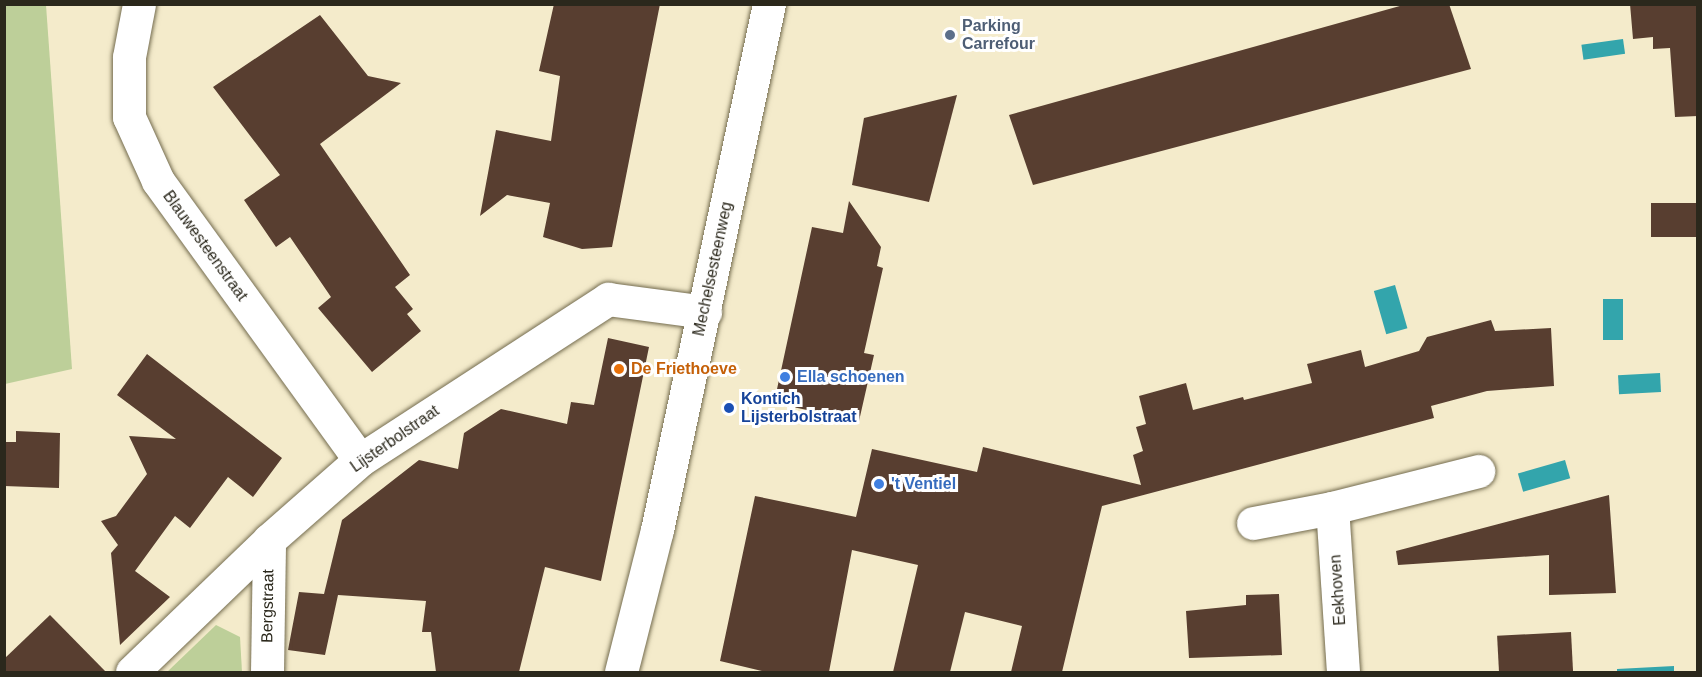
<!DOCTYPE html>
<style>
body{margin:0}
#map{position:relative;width:1702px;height:677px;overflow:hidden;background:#f4ebcb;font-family:Helvetica,sans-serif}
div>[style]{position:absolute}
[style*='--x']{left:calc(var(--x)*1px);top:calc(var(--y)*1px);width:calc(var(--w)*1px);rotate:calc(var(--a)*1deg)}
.green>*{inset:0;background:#bdcf99}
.water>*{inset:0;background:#33a5ac;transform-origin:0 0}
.building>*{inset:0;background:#583e30;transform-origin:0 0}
.roads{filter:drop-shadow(0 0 2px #746c4f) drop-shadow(0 0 2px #746c4f)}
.minor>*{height:33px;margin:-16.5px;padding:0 16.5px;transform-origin:16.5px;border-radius:16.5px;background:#fff}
.dots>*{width:16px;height:16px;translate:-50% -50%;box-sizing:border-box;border:3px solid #fff;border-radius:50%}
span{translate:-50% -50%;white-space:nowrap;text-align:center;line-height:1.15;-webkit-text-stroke:6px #fff;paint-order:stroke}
.service-label{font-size:16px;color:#4e5e75;font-weight:700}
.left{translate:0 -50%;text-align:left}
.street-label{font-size:16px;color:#2b281c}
.food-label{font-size:16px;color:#c56008;font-weight:700}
.shop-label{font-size:16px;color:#366cbe;font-weight:700}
.transit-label{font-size:16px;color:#164399;font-weight:700}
.frame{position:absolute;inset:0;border:6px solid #2b281c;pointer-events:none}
</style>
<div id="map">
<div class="green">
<div style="clip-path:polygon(4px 5px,46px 5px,72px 369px,5px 384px)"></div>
<div style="clip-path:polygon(216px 625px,240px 637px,242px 672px,167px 672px)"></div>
</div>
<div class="water">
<div style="left:1623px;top:39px;width:15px;height:42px;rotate:82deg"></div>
<div style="left:1395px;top:285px;width:45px;height:22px;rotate:74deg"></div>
<div style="left:1603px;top:299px;width:20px;height:41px"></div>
<div style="left:1660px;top:373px;width:19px;height:42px;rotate:87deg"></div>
<div style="left:1565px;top:460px;width:19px;height:49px;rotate:74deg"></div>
<div style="clip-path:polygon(1674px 666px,1674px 672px,1617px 672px,1617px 669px)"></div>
</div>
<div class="building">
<div style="clip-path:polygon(554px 4px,660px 4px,612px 247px,582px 249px,543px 237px,550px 203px,507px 195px,480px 216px,496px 130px,551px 141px,560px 76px,539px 71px)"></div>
<div style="clip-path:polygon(1407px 4px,1449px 4px,1471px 69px,1033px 185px,1009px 115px)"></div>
<div style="clip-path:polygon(1630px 4px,1698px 4px,1698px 116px,1675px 117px,1670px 48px,1653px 49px,1653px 37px,1633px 39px)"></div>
<div style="clip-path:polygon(320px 15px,368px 76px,401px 83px,320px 144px,410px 275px,395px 287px,413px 309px,407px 314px,421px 331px,372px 372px,318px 308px,331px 297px,290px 237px,276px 247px,244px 200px,280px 175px,213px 87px)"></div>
<div style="clip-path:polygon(957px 95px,929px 202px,852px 185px,864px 118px)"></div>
<div style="clip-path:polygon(849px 201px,881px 247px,877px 266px,883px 268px,864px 353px,874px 355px,859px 421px,774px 403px,812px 227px,843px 233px)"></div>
<div style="left:1698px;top:203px;width:34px;height:47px;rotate:90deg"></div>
<div style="clip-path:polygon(1491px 320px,1495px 331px,1551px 328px,1554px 386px,1487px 391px,1431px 406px,1434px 418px,1102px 506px,1062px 672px,1011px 672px,1022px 626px,965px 612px,950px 672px,893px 672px,918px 565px,852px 550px,829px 672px,766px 672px,720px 661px,755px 496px,856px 517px,872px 449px,977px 472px,983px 447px,1141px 485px,1133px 455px,1143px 451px,1136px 427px,1146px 424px,1139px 396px,1186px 383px,1193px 410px,1243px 397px,1244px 400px,1312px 383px,1307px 364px,1361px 350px,1365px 367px,1419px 351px,1427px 337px)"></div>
<div style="clip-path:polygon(608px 338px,649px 347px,601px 581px,545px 567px,519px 672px,436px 672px,431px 632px,422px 632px,426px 601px,338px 595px,325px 655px,288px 650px,299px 592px,324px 594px,342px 520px,419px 460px,458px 469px,464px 433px,501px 409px,567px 424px,571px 402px,594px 405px)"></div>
<div style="clip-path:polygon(147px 354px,282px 458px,253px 497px,228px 477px,190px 528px,175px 516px,135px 571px,170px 597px,120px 645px,111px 553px,118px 545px,101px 521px,116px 516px,147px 474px,129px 436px,176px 439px,117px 395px)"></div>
<div style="clip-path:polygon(16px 431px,60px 433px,59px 488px,4px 486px,4px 442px,16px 442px)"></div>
<div style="clip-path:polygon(1609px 495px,1616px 593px,1549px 595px,1549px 555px,1398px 565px,1396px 551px)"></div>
<div style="clip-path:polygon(1279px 594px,1282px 655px,1189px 658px,1186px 611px,1246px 605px,1246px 595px)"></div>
<div style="clip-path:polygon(50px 615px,106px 672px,4px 672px,4px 659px)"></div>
<div style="left:1571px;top:632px;width:40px;height:74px;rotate:87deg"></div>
</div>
<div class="roads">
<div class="minor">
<div style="--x:139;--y:4;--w:54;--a:100.7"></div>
<div style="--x:129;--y:57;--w:60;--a:90"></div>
<div style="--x:129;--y:117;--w:70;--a:65.6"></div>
<div style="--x:158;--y:181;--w:344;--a:54.1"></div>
<div style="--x:1253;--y:523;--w:80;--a:-10.8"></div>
<div style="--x:132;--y:672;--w:190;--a:-43.9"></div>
<div style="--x:269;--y:540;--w:121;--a:-41.3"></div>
<div style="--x:360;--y:460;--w:296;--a:-33"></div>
<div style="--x:608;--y:299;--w:98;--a:7.6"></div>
<div style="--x:267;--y:672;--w:132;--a:-89.1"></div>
<div style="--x:621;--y:672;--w:146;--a:-75.8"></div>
<div style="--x:657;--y:530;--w:538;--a:-77.98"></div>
<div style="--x:1343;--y:672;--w:164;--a:-93.8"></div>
<div style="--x:1332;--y:508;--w:151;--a:-14.2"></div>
</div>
</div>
<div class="dots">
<div style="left:950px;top:35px;background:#5c6f8a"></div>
<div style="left:619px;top:369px;background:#e8710a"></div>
<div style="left:785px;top:377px;background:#3f7fe0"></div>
<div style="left:729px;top:408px;background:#1a4fb4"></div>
<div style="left:879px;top:484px;background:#3f7fe0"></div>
</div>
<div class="service-label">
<span class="left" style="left:962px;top:35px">Parking<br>Carrefour</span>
</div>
<div class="street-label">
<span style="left:205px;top:246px;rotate:54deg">Blauwesteenstraat</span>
<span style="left:713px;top:269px;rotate:-78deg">Mechelsesteenweg</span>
<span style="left:395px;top:439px;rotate:-35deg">Lijsterbolstraat</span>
<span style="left:1338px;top:590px;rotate:-94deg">Eekhoven</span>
<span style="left:268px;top:606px;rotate:-89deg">Bergstraat</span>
</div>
<div class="food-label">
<span class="left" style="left:631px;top:369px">De Friethoeve</span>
</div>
<div class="shop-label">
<span class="left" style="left:797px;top:377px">Ella schoenen</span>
<span class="left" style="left:891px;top:484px">'t Ventiel</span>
</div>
<div class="transit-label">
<span class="left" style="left:741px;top:408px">Kontich<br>Lijsterbolstraat</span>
</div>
<div class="frame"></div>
</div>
